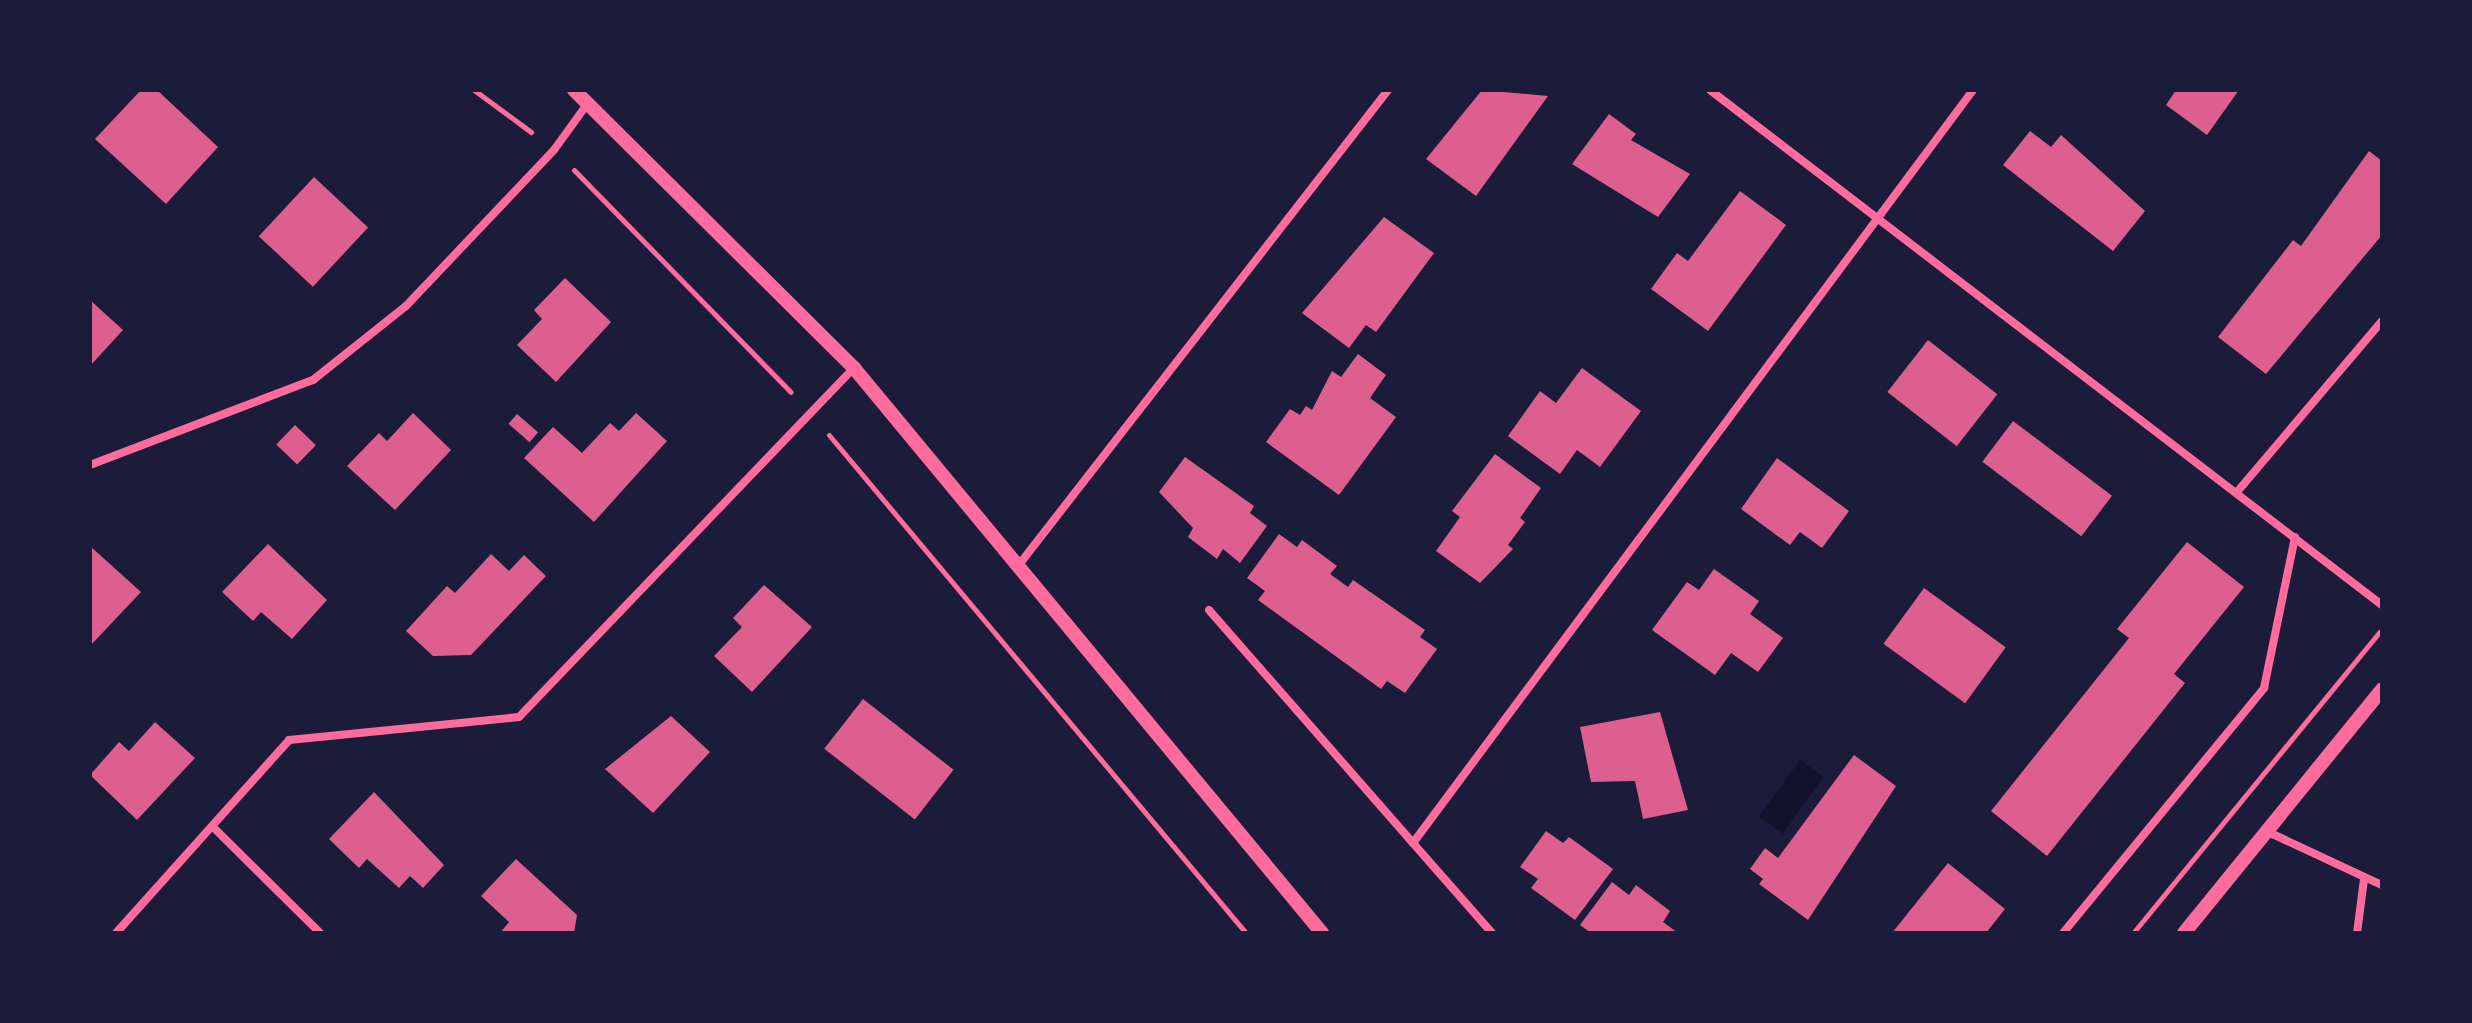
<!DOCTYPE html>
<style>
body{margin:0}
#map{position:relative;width:2472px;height:1023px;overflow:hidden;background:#1b1b3a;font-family:Roboto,sans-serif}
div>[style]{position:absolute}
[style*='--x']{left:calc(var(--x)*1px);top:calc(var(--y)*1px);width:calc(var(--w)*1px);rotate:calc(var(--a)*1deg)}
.water>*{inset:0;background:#12122b;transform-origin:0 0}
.building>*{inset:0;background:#dd5f8e;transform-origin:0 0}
.path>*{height:5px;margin:-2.5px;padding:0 2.5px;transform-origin:2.5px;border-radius:2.5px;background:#ff6b9d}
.minor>*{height:8px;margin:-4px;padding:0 4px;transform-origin:4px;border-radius:4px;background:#ff6b9d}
.tertiary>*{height:14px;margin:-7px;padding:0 7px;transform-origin:7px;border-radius:7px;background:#ff6b9d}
span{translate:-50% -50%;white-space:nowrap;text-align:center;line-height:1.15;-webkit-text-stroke:8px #1b1b3a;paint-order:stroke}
.frame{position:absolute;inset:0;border:92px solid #1b1b3a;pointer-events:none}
</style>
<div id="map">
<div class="water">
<div style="left:1800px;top:760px;width:29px;height:70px;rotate:36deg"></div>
</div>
<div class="building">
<div style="clip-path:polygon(141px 90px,157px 90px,218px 147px,166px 204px,95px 139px)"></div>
<div style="clip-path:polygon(1482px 90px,1548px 96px,1476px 196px,1426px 159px)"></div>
<div style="clip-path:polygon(2176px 90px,2239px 90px,2207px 135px,2166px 105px)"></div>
<div style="clip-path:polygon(1609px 114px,1636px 134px,1631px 140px,1690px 174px,1658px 217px,1572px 164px)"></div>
<div style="clip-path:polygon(2030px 131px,2051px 147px,2061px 135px,2145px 211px,2113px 251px,2003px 165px)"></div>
<div style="clip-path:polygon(2369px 151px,2382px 161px,2382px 235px,2266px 374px,2218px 337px,2293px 240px,2301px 246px)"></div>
<div style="left:314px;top:177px;width:74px;height:81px;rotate:43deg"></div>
<div style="clip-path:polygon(1740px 191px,1786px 225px,1708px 331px,1651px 289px,1677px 253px,1688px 261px)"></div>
<div style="clip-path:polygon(1384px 217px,1434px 253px,1376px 332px,1366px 325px,1349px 348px,1302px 313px)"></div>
<div style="clip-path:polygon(565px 278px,611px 322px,556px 382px,517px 345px,542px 319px,534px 310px)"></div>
<div style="clip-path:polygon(90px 300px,123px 330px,90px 366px)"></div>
<div style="left:1928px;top:340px;width:88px;height:66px;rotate:38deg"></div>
<div style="clip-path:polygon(1358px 354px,1386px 375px,1370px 398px,1396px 417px,1339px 495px,1266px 442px,1290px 409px,1300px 415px,1306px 406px,1312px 410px,1332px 371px,1341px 377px)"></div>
<div style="clip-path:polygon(1582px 368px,1641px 411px,1600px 467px,1577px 450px,1560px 474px,1508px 436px,1540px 391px,1556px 403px)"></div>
<div style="clip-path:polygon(413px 413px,451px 450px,395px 510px,347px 466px,379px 433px,387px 441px)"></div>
<div style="clip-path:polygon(636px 413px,667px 441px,594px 522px,524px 458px,553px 427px,582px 453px,610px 423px,619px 431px)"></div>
<div style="left:517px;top:414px;width:28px;height:13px;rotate:41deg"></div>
<div style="left:2013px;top:421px;width:124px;height:51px;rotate:37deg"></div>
<div style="left:295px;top:425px;width:29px;height:27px;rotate:44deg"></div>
<div style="clip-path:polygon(1495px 454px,1541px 488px,1520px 518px,1525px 522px,1508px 545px,1513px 549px,1480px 583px,1436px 551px,1460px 517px,1452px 511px)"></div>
<div style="clip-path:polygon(1185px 457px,1254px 506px,1250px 513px,1267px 526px,1240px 563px,1223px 549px,1217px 559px,1188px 537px,1193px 528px,1159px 492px)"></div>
<div style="clip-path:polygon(1777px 458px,1849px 511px,1822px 548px,1800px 532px,1790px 545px,1741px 509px)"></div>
<div style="clip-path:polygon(1279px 534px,1297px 547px,1302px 540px,1337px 566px,1330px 574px,1348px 587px,1353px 580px,1425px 630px,1420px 637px,1437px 649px,1405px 693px,1387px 681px,1381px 689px,1258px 600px,1265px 591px,1247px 578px)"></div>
<div style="clip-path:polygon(2187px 542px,2244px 587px,2174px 674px,2185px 683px,2047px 856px,1991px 811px,2129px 638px,2117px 629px)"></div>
<div style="clip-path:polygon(268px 544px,327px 600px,292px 639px,261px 612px,253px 621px,222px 592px)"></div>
<div style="clip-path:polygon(90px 546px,141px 592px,90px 646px)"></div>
<div style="clip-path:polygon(491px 554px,509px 571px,524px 555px,546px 576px,471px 655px,433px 656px,406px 631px,447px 586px,455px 593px)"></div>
<div style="clip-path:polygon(1714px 569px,1759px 601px,1750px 614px,1783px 638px,1758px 672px,1731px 653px,1715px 675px,1652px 630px,1687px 582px,1699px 590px)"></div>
<div style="clip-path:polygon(764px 585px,812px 627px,752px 692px,714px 656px,742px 627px,733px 618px)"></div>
<div style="left:1924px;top:588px;width:101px;height:69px;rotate:36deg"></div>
<div style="left:863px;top:699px;width:115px;height:63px;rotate:38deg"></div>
<div style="clip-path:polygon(1660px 712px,1688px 810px,1643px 819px,1635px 781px,1591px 782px,1580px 727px)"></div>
<div style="clip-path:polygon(671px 716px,710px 752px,653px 813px,605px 769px)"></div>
<div style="clip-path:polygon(155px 722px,195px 758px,137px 820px,90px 775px,119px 742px,129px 751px)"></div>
<div style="clip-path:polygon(1854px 755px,1896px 786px,1808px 920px,1759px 884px,1763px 879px,1750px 869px,1765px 848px,1778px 858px)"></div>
<div style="clip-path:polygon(374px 792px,444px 865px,423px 888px,410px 876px,399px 888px,367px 859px,359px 868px,329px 839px)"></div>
<div style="clip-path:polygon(1546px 831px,1563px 843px,1569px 837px,1613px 869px,1575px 920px,1531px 888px,1538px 879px,1520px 867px)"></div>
<div style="clip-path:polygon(516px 859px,577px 915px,574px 933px,500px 933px,509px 922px,481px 896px)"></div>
<div style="clip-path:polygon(1948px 863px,2005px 909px,1986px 933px,1892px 933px)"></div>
<div style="clip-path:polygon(1612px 882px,1629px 895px,1636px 885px,1670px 911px,1663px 922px,1678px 933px,1591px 933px,1580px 925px)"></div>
</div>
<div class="path">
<div style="--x:474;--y:90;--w:71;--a:36.4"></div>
<div style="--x:574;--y:170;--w:310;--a:45.7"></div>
<div style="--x:829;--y:435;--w:650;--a:50.06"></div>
<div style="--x:2133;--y:933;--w:389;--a:-50.7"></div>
</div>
<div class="minor">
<div style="--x:1710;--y:90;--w:847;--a:37.47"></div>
<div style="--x:90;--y:465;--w:239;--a:-20.9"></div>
<div style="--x:313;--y:380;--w:119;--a:-38.5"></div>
<div style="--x:406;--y:306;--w:215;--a:-46.5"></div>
<div style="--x:554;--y:150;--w:58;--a:-54.1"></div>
<div style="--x:2237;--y:492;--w:224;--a:-49.7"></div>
<div style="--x:1018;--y:566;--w:603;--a:-52.14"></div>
<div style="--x:1209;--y:610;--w:310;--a:48.8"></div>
<div style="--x:212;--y:826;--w:152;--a:44.7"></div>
<div style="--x:2266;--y:831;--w:128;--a:25"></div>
<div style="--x:116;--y:933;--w:259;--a:-48.1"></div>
<div style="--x:289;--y:740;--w:231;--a:-5.7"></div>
<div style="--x:519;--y:717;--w:484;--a:-46.2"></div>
<div style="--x:1492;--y:933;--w:120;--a:-131.3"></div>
<div style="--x:1413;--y:843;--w:938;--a:-53.36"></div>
<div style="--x:2063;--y:933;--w:317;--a:-50.6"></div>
<div style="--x:2264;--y:688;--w:154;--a:-78.4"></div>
<div style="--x:2357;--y:933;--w:54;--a:-82.6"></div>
</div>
<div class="tertiary">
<div style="--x:574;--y:90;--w:395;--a:44.8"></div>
<div style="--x:854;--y:368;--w:734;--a:50.36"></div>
<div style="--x:2184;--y:933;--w:314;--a:-50.9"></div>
</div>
<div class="frame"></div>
</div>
